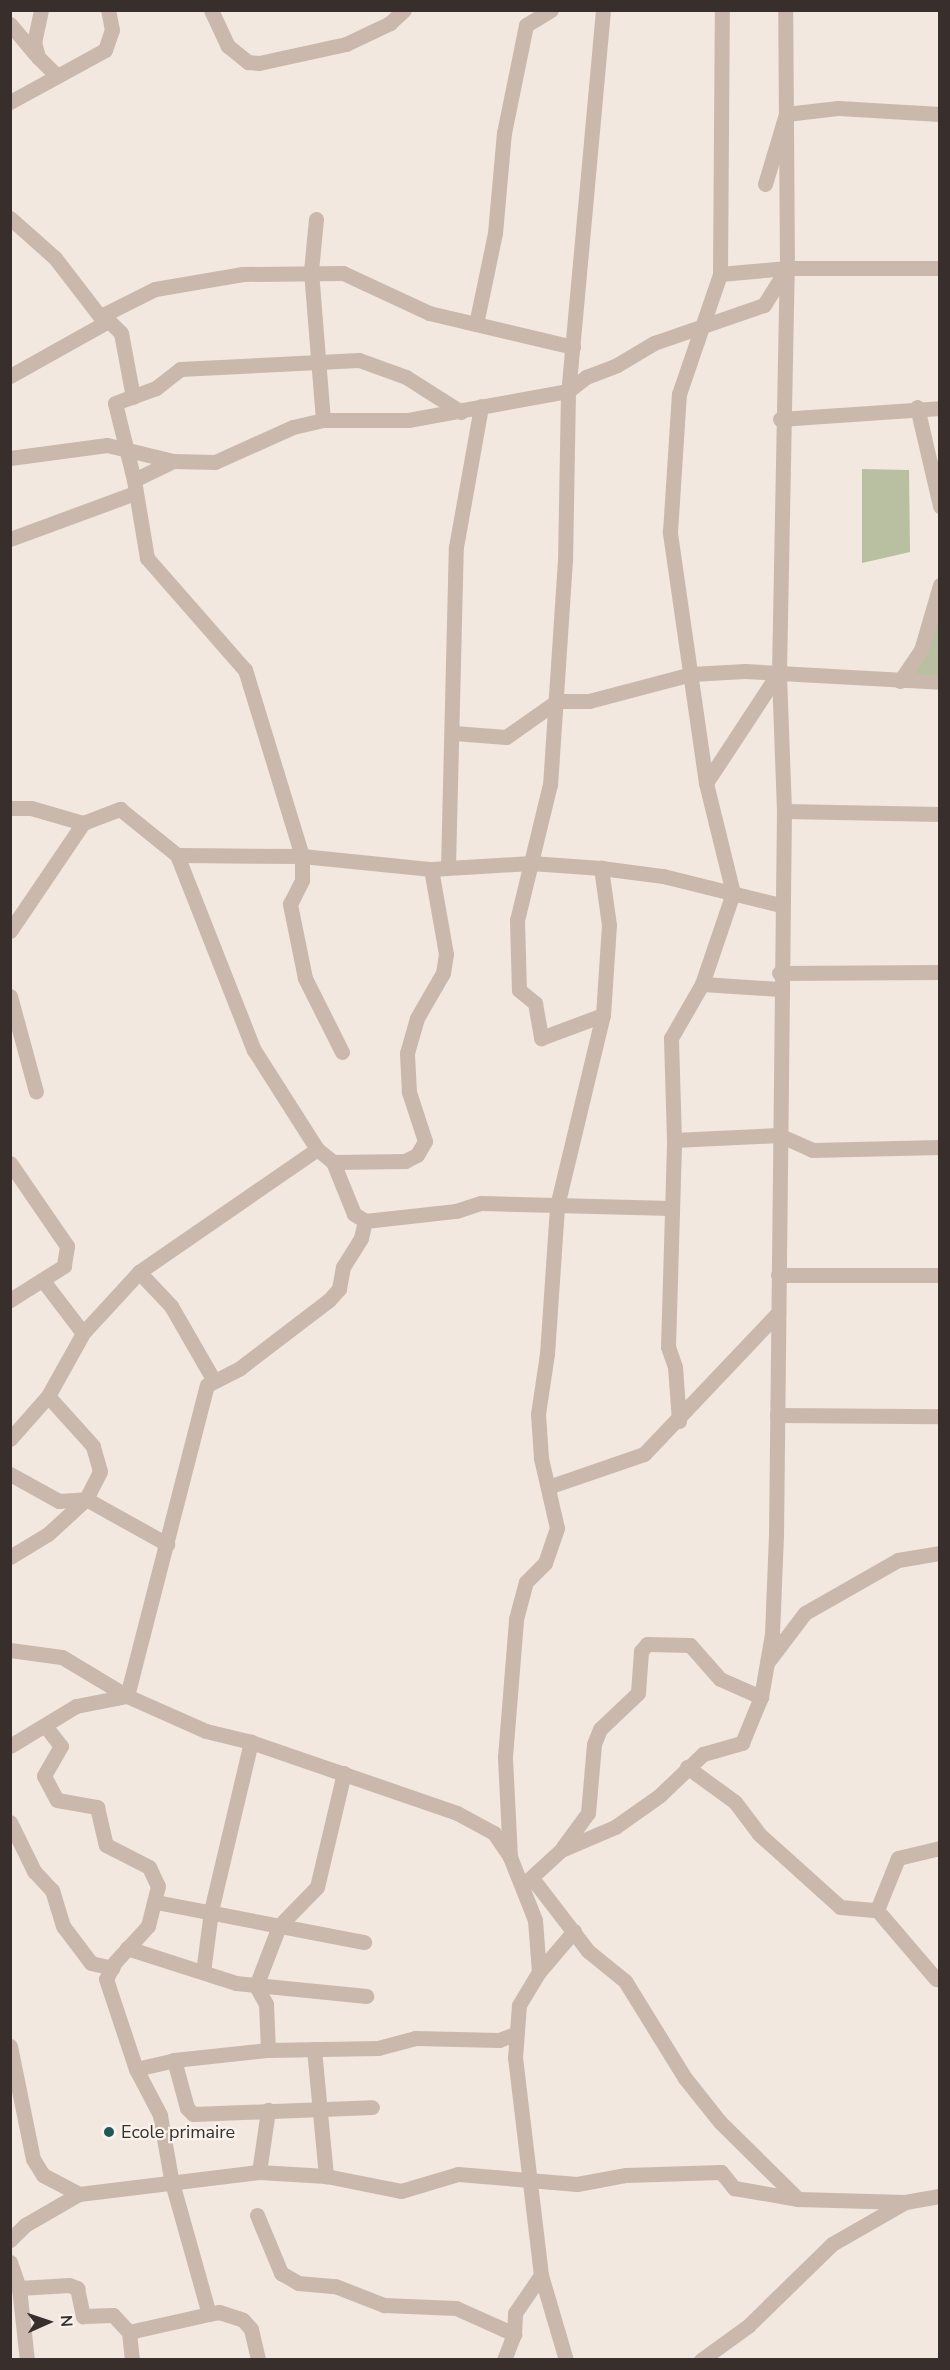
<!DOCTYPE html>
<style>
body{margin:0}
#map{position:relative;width:950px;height:2370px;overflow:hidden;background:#f2e8e0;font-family:"Nunito Sans",sans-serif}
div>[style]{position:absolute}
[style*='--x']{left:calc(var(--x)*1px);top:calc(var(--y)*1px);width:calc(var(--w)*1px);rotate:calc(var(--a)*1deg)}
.green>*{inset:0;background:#b8c0a1}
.street>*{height:15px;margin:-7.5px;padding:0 7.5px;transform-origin:7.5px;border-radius:7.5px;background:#cab8ac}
.dots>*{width:16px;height:16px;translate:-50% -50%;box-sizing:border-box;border:3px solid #f9f3ed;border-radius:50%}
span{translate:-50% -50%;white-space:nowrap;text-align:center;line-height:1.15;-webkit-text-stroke:4.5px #f9f3ed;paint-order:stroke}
.poi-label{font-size:18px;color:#382e2b}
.left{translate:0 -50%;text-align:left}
.frame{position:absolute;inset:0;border:12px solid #382e2b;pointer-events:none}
.north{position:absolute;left:18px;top:2292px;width:60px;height:60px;-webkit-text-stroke:4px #f9f3ed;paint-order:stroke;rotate:87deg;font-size:16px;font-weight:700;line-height:24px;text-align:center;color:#382e2b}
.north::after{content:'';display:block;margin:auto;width:21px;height:27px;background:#382e2b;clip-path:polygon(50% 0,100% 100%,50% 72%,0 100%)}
</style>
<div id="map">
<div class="green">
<div style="clip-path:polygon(862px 469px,909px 470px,910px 552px,862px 563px)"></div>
<div style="clip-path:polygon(939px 595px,939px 679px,906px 678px)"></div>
</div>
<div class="street">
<div style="--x:41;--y:10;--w:33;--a:102"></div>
<div style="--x:34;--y:42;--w:16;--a:75"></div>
<div style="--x:38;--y:57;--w:25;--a:45"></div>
<div style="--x:211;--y:10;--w:40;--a:65"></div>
<div style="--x:228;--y:46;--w:26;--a:39"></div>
<div style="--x:248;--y:62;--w:11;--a:5"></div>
<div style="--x:259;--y:63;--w:89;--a:-12.3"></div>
<div style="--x:346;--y:44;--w:49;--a:-25.5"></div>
<div style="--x:390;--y:23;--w:19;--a:-43"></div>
<div style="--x:603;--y:10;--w:383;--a:95.2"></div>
<div style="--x:568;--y:391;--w:169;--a:91"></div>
<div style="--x:565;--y:560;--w:225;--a:93.8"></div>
<div style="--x:550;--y:784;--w:140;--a:103.6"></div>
<div style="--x:517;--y:920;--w:70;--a:88.4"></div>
<div style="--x:519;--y:990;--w:21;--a:39"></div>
<div style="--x:535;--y:1003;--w:36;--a:80"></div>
<div style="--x:541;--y:1038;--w:66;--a:-20.4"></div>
<div style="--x:10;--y:24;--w:40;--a:50"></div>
<div style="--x:10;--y:102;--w:108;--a:-28.7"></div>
<div style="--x:105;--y:50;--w:21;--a:-71"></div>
<div style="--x:112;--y:30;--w:20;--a:-101"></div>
<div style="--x:765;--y:184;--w:73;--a:-73.3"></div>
<div style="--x:786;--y:114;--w:52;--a:-6.6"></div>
<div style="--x:838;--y:108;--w:102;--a:3.4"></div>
<div style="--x:10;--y:218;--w:60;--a:41.6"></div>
<div style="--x:55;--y:258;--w:82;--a:52.4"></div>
<div style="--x:316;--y:219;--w:52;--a:95.5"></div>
<div style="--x:311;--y:271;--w:149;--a:85.4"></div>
<div style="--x:720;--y:274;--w:67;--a:-5.1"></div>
<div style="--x:103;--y:315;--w:25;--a:45"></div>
<div style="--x:121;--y:333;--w:65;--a:79.4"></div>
<div style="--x:476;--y:324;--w:93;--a:-78.2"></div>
<div style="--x:495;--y:233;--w:100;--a:-84.9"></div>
<div style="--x:504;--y:133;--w:110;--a:-78.5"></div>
<div style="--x:526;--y:25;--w:29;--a:-31"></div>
<div style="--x:10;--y:376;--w:109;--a:-29.2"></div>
<div style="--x:105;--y:323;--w:8;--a:-104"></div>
<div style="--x:103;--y:315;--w:58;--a:-26.6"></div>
<div style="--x:155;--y:289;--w:89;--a:-9.7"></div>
<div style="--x:243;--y:274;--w:100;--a:-0.6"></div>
<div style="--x:343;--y:273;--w:95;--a:24.9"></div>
<div style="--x:429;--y:313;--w:148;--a:13.3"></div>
<div style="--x:917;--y:407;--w:102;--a:76.9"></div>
<div style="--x:780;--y:419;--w:160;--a:-3.9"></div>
<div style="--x:10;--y:458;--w:98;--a:-7.6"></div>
<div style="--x:107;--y:445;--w:68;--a:13.6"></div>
<div style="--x:134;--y:480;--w:43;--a:-26"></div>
<div style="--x:173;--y:461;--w:42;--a:1.4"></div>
<div style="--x:215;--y:462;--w:85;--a:-24.2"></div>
<div style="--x:293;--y:427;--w:31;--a:-13"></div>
<div style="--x:323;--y:420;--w:85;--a:0"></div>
<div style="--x:408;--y:420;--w:163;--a:-10.3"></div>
<div style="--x:568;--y:391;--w:23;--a:-38"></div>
<div style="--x:586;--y:377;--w:33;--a:-21"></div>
<div style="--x:617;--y:365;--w:43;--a:-30.7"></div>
<div style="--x:654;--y:343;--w:116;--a:-19.1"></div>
<div style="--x:764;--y:305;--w:44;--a:-58.1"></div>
<div style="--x:787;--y:268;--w:153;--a:0"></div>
<div style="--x:10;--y:539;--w:133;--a:-20.2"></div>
<div style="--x:900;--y:681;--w:37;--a:-56"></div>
<div style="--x:921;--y:650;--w:68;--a:-73.7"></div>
<div style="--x:454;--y:733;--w:52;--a:4.4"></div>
<div style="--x:506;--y:737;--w:62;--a:-35.2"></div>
<div style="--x:557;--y:701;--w:32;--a:0"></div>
<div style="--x:589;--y:701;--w:106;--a:-14.8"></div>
<div style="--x:691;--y:674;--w:54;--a:-3.2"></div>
<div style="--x:745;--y:671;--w:195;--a:3.2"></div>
<div style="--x:706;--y:783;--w:133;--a:-56.7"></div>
<div style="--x:779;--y:672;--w:404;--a:-88.9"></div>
<div style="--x:787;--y:268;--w:258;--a:-90.4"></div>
<div style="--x:10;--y:808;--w:21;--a:0"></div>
<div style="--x:31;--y:808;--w:54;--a:16.1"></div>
<div style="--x:83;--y:823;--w:40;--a:-21"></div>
<div style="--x:120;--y:809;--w:73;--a:38.9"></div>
<div style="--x:177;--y:855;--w:125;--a:0.5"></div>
<div style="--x:302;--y:856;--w:130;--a:5.8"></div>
<div style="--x:431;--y:869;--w:100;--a:-3.4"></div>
<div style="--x:531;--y:863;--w:70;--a:4.1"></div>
<div style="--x:601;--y:868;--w:63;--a:7.4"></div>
<div style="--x:663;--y:876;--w:121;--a:13.9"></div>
<div style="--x:784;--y:811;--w:156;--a:1.1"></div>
<div style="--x:177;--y:855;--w:210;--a:68.5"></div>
<div style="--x:254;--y:1050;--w:117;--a:57.5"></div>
<div style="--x:448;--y:867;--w:320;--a:-88.6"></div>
<div style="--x:456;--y:547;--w:143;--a:-79.9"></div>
<div style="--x:10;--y:931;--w:130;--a:-55.9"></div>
<div style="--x:779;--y:973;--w:161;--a:-0.4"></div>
<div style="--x:702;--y:984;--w:77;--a:3.7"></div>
<div style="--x:10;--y:996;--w:99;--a:74.8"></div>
<div style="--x:342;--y:1052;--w:83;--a:-116.6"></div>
<div style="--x:305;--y:978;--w:76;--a:-101.5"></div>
<div style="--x:290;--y:904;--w:27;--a:-63"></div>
<div style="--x:302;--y:880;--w:24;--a:-90"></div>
<div style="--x:302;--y:856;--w:195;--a:-107"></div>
<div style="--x:245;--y:670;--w:149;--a:-131.2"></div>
<div style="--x:147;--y:558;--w:79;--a:-99.5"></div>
<div style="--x:134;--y:480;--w:79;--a:-103.9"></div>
<div style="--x:115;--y:403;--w:44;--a:-20.1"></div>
<div style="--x:156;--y:388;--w:31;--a:-38"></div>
<div style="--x:180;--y:369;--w:179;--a:-2.9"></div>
<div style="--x:359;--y:360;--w:50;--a:19.9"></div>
<div style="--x:406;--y:377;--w:65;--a:32.5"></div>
<div style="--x:674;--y:1140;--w:105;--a:-2.7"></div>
<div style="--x:779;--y:1135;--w:36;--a:24"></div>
<div style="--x:812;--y:1150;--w:128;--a:-1.3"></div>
<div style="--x:333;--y:1162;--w:72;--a:-0.8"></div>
<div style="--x:405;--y:1161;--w:13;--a:-27"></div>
<div style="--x:417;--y:1155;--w:16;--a:-60"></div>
<div style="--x:425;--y:1141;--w:52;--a:-108.1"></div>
<div style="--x:409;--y:1092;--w:39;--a:-93"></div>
<div style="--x:407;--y:1053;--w:36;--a:-74"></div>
<div style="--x:417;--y:1018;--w:52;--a:-60"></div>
<div style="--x:443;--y:973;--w:19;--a:-81"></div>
<div style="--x:446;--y:954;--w:86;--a:-100"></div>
<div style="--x:10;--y:1163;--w:101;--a:55.5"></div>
<div style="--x:67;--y:1246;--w:20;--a:99"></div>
<div style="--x:64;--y:1266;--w:64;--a:147.8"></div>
<div style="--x:139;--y:1272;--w:47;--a:46.7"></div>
<div style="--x:171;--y:1306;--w:84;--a:60.1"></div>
<div style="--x:778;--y:1275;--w:162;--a:0"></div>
<div style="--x:44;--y:1282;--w:64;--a:52.6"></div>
<div style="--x:777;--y:1415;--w:163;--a:0.4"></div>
<div style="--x:679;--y:1421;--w:54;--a:-94.2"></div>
<div style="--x:675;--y:1367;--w:21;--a:-109"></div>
<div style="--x:668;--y:1347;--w:207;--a:-88.3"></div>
<div style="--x:674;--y:1140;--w:102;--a:-91.7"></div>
<div style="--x:671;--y:1038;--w:62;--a:-60.1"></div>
<div style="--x:702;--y:984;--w:96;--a:-71.2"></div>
<div style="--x:733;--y:893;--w:113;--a:-103.8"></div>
<div style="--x:706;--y:783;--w:254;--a:-98.2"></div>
<div style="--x:670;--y:532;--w:138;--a:-86.3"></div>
<div style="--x:679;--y:394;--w:127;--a:-71.1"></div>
<div style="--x:720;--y:274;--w:264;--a:-89.6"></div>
<div style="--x:10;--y:1439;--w:57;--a:-48.5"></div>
<div style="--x:48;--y:1396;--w:72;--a:-60.9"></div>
<div style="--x:83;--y:1333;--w:83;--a:-47.4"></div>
<div style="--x:139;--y:1272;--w:216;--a:-34.6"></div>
<div style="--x:317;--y:1149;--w:21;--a:39"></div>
<div style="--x:333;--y:1162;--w:56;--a:68"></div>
<div style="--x:354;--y:1214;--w:13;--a:32"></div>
<div style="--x:365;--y:1221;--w:92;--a:-6.3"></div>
<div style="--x:456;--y:1211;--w:26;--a:-18"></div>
<div style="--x:481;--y:1203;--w:190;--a:1.5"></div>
<div style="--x:10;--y:1474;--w:56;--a:28.9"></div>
<div style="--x:59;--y:1501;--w:27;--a:-4"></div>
<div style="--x:86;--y:1499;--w:93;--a:29.1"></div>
<div style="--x:551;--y:1486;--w:98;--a:-19"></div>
<div style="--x:644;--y:1454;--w:195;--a:-46.5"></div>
<div style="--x:10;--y:1557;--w:44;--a:-31.2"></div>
<div style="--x:48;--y:1534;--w:52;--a:-42.6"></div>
<div style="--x:86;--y:1499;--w:31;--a:-63"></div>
<div style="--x:100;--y:1471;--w:26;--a:-106"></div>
<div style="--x:93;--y:1446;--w:67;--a:-132"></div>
<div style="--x:10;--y:1650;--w:52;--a:7.7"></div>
<div style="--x:62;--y:1657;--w:76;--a:31"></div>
<div style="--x:127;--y:1696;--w:86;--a:23.9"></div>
<div style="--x:206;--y:1731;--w:46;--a:13.7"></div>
<div style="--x:251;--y:1742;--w:218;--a:19"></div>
<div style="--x:457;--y:1813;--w:42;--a:28.4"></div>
<div style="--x:494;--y:1833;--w:29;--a:56"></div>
<div style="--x:767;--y:1663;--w:63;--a:-52.8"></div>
<div style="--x:805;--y:1613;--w:107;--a:-29.7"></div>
<div style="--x:898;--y:1560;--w:43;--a:-9.5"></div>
<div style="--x:46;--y:1727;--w:24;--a:52"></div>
<div style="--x:61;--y:1746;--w:34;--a:120"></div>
<div style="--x:44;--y:1776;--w:27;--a:62"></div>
<div style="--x:57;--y:1800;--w:41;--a:9.9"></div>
<div style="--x:97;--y:1807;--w:39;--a:77"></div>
<div style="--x:106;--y:1845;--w:48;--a:27.1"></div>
<div style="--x:149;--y:1867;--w:21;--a:65"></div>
<div style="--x:158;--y:1886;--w:41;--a:104"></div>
<div style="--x:148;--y:1926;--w:49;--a:132.5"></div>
<div style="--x:115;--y:1962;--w:19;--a:118"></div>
<div style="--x:106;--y:1979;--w:95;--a:71.6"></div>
<div style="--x:136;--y:2069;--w:52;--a:62.4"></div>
<div style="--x:160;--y:2115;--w:65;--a:80.2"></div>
<div style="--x:171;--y:2179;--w:140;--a:74.3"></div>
<div style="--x:209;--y:2314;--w:10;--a:-11"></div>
<div style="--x:219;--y:2312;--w:25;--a:18"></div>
<div style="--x:243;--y:2320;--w:12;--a:48"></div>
<div style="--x:251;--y:2329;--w:32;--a:77"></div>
<div style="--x:10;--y:1746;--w:77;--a:-31.2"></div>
<div style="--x:76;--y:1706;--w:52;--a:-11.1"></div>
<div style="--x:127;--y:1696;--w:321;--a:-75.6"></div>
<div style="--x:207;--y:1385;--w:37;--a:-27"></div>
<div style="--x:240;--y:1368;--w:112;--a:-37.4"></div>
<div style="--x:329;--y:1300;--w:15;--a:-48"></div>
<div style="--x:339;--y:1289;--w:22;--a:-80"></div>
<div style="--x:343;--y:1267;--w:34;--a:-58"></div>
<div style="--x:361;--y:1238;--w:17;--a:-77"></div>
<div style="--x:687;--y:1767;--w:59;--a:36.1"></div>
<div style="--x:735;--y:1802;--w:40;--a:53"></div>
<div style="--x:759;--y:1834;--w:109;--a:42"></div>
<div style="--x:840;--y:1907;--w:37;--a:5"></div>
<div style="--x:877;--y:1910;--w:91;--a:49.5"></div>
<div style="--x:10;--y:1822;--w:55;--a:63.9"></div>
<div style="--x:34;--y:1871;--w:26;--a:47"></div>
<div style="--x:52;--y:1890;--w:38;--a:73"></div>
<div style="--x:63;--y:1926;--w:46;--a:52.9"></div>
<div style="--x:91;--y:1963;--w:22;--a:13"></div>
<div style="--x:563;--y:1847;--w:42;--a:-53.7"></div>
<div style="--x:588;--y:1813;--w:69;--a:-85"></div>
<div style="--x:594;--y:1744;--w:16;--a:-68"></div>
<div style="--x:600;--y:1729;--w:52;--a:-43.5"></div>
<div style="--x:638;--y:1693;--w:42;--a:-85.9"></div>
<div style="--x:641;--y:1651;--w:9;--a:-49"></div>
<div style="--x:647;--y:1644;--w:43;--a:1.3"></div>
<div style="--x:690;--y:1645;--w:45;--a:48.6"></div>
<div style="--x:720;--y:1679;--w:45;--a:23.7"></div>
<div style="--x:532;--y:1878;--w:92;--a:52.5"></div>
<div style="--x:588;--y:1951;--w:48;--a:39"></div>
<div style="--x:625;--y:1981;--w:114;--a:58.3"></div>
<div style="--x:685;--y:2078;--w:56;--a:51.5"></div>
<div style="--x:720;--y:2122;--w:110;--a:44.6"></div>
<div style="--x:524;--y:1884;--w:50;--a:-42.6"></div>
<div style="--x:561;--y:1850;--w:59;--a:-23.1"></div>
<div style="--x:615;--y:1827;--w:54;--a:-35.2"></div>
<div style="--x:659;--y:1796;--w:61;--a:-43.7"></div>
<div style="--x:703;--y:1754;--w:41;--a:-15.8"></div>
<div style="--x:742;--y:1743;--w:50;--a:-67.6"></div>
<div style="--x:761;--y:1697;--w:64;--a:-80.1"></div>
<div style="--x:772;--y:1634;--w:98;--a:-87.7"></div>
<div style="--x:776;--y:1536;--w:725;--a:-89.37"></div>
<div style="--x:784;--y:811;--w:139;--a:-92.1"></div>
<div style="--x:156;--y:1902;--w:212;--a:10.9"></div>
<div style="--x:877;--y:1910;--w:56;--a:-68"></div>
<div style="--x:898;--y:1858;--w:43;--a:-13.4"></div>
<div style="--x:127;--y:1948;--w:114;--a:17.8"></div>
<div style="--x:236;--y:1983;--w:131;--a:5.7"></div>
<div style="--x:203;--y:1972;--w:62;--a:-82.5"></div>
<div style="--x:211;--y:1911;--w:174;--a:-76.7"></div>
<div style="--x:539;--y:1972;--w:54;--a:-49.5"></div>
<div style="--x:10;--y:2046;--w:115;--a:78.5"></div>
<div style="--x:33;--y:2159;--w:19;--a:58"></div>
<div style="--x:43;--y:2175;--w:41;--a:27.8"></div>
<div style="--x:314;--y:2049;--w:128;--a:84.6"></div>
<div style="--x:268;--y:2050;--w:46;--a:-92.5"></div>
<div style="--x:266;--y:2004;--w:21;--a:-119"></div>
<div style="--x:256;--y:1986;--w:64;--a:-69"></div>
<div style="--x:279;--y:1926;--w:54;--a:-45.7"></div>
<div style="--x:317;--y:1887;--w:117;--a:-76.7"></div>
<div style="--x:174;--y:2060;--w:50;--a:74.8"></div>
<div style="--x:187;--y:2108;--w:8;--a:45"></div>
<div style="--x:193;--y:2114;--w:179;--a:-2.2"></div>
<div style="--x:136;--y:2069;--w:39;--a:-13"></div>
<div style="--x:174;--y:2060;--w:95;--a:-6.1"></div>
<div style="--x:268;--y:2050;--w:110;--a:-1"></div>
<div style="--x:378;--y:2048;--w:38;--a:-15"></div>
<div style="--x:415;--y:2038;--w:84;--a:1.4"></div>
<div style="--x:499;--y:2040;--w:17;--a:-21"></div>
<div style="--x:259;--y:2172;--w:63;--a:-81.7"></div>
<div style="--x:257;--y:2215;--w:63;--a:67.5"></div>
<div style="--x:281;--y:2273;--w:20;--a:30"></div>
<div style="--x:298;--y:2283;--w:37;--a:5"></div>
<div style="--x:335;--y:2286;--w:53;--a:21.2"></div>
<div style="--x:384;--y:2305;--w:72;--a:2.4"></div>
<div style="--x:456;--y:2308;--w:64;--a:24.1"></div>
<div style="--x:10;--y:2240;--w:21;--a:-45"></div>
<div style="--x:25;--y:2225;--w:62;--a:-29.9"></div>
<div style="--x:79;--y:2194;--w:181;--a:-7"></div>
<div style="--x:259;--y:2172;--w:67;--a:3.4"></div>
<div style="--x:326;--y:2176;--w:76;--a:11.3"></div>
<div style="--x:401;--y:2191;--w:59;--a:-16.6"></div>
<div style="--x:458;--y:2174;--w:119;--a:4.8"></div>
<div style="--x:577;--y:2184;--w:50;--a:-10.4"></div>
<div style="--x:626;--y:2175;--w:95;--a:-1.8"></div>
<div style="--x:721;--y:2172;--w:21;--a:51"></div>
<div style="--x:734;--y:2188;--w:65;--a:9.8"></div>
<div style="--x:798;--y:2199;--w:107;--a:1.6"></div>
<div style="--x:905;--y:2202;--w:36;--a:-10"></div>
<div style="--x:10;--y:2262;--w:28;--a:71"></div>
<div style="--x:19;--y:2288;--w:72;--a:83.7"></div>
<div style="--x:19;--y:2288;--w:50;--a:-3.4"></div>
<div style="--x:69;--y:2285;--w:9;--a:21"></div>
<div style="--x:77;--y:2288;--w:29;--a:78"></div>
<div style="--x:83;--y:2316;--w:30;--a:-2"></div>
<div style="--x:113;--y:2315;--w:23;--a:47"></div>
<div style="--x:129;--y:2332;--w:28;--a:84"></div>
<div style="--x:129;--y:2332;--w:82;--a:-12.7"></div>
<div style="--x:504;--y:2360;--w:28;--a:-69"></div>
<div style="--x:514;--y:2334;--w:21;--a:-87"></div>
<div style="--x:515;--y:2313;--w:46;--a:-55.6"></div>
<div style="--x:566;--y:2360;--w:89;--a:-106.4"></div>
<div style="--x:541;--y:2275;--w:219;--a:-96.8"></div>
<div style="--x:515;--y:2058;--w:53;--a:-85.7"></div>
<div style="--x:519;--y:2005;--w:39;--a:-59"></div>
<div style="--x:539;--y:1972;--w:52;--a:-94.4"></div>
<div style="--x:535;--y:1920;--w:68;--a:-111.6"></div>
<div style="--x:510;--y:1857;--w:100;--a:-92.9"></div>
<div style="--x:505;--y:1757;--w:138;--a:-85.4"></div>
<div style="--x:516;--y:1619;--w:38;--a:-75"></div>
<div style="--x:526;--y:1582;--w:27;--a:-45"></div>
<div style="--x:545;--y:1563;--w:37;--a:-71"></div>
<div style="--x:557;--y:1528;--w:72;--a:-102.9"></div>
<div style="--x:541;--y:1458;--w:44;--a:-93.9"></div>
<div style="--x:538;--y:1414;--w:61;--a:-81.5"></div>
<div style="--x:547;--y:1354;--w:148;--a:-86.1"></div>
<div style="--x:557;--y:1206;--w:196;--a:-76.5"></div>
<div style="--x:603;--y:1015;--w:90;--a:-86.2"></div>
<div style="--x:609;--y:925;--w:58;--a:-98"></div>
<div style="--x:701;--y:2360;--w:58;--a:-35.9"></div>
<div style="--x:748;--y:2326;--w:117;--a:-44.3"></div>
<div style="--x:832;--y:2244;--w:84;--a:-29.9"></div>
</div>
<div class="dots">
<div style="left:109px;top:2132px;background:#225858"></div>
</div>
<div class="poi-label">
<span class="left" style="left:121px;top:2132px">Ecole primaire</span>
</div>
<div class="frame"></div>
<div class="north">N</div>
</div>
